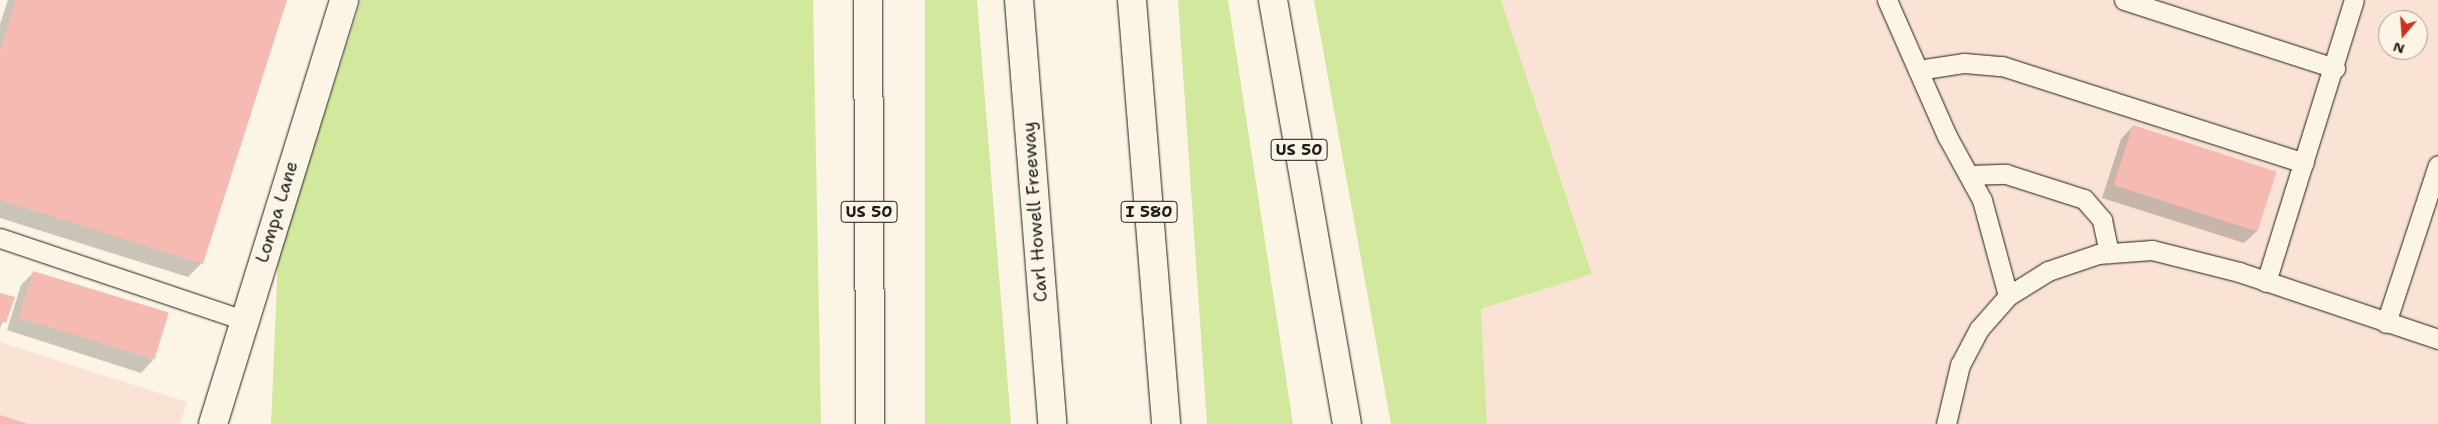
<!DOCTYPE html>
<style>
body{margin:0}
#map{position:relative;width:2438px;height:424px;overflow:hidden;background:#fcf5e5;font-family:"Shantell Sans",sans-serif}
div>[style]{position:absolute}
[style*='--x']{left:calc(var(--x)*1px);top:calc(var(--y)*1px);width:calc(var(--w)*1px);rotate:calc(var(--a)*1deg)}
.built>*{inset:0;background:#fae3d5}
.green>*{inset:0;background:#d2e89d}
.shadow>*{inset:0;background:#0003}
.building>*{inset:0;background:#f5bab1;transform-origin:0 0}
.roads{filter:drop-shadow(0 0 1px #1c1c1c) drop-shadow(0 0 1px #1c1c1c)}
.service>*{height:19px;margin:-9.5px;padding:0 9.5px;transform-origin:9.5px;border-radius:9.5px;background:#fcf5e5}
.minor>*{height:28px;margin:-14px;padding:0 14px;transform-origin:14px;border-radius:14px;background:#fcf5e5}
.motorway>*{height:28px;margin:-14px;padding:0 14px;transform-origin:14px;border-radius:14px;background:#fcf5e5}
span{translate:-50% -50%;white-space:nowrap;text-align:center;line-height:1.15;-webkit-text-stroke:4px #fcf5e5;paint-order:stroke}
.shield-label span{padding:1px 4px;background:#fcf5e5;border:1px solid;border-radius:4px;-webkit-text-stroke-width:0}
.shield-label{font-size:16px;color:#1c1c1c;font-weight:700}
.street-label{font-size:18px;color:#1c1c1c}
.north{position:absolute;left:2378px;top:10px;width:50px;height:50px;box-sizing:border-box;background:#fcf5e5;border:1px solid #a29e95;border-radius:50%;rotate:198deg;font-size:14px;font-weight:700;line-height:20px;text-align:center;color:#1c1c1c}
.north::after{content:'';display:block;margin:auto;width:18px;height:22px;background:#c8321e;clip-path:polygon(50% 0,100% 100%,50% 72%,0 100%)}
</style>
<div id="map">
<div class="built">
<div style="clip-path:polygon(evenodd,1501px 0,2438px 0,2438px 424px,1487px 424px,1481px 309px,1592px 274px,1501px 0,2388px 20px,2418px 20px,2418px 50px,2388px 50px,2388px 20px)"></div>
<div style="clip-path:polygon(0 342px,187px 402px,180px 424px,0 424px)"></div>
</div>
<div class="green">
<div style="clip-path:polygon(361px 0,813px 0,821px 424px,271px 424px,278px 259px)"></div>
<div style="clip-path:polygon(925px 0,977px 0,1011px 424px,925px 424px)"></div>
<div style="clip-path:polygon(1178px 0,1228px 0,1293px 424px,1207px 424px)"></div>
<div style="clip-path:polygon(1314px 0,1501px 0,1592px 274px,1481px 309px,1487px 424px,1391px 424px)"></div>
</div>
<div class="shadow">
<div style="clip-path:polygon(8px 0,286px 0,202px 263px,188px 277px,0 218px,0 24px)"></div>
<div style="clip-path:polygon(2133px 126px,2276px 172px,2257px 231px,2244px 243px,2102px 198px,2121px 139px)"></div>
<div style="clip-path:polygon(34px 272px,153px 360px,141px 373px,7px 330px,21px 285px)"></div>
<div style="clip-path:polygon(0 294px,13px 298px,0 328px)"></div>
</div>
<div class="building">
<div style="clip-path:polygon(16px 0,287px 0,203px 264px,0 200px,0 51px)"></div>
<div style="left:2133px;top:125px;width:151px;height:63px;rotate:18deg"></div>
<div style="left:33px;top:271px;width:142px;height:49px;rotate:17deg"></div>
<div style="clip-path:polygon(0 293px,15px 297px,6px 323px,0 321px)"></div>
<div style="clip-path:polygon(0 415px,28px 424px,0 424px)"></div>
</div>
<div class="roads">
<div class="service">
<div style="--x:1887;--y:0;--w:149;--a:66.2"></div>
<div style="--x:1947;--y:136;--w:73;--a:61.3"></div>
<div style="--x:1982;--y:200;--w:99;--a:74.8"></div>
<div style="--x:2124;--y:0;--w:222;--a:17.9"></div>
<div style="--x:1918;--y:70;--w:47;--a:-8.7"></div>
<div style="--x:1964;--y:63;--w:38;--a:5"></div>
<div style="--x:2002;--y:66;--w:317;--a:17.8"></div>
<div style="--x:1969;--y:175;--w:37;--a:-2"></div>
<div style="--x:2006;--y:174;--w:82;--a:17.8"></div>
<div style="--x:2084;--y:199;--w:28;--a:49"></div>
<div style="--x:2102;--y:220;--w:34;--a:78"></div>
<div style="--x:0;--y:238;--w:256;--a:18.6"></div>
<div style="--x:2266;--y:282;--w:295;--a:-72.7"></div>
<div style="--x:2386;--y:323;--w:166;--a:-71.8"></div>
<div style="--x:1946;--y:424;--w:61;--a:-76.7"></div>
<div style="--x:1960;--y:365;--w:41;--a:-62.2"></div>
<div style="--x:1979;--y:329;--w:44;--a:-48.7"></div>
<div style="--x:2008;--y:296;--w:47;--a:-32"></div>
<div style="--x:2048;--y:271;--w:53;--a:-18.8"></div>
<div style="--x:2098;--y:254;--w:54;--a:-4.2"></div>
<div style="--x:2152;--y:250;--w:90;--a:14.2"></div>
<div style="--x:2239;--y:272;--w:210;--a:18.6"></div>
</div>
<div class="minor">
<div style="--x:213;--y:424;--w:444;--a:-72.8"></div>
</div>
<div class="motorway">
<div style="--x:868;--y:0;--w:424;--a:89.7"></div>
<div style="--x:1019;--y:0;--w:425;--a:85.5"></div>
<div style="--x:1132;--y:0;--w:425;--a:85.4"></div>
<div style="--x:1273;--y:0;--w:430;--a:80.1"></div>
</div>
</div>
<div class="shield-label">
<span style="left:1299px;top:150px">US 50</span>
<span style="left:869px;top:212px">US 50</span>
<span style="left:1149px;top:212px">I 580</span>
</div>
<div class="street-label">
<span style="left:277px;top:212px;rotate:-73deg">Lompa Lane</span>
<span style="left:1035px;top:212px;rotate:-94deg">Carl Howell Freeway</span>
</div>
<div class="north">N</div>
</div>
